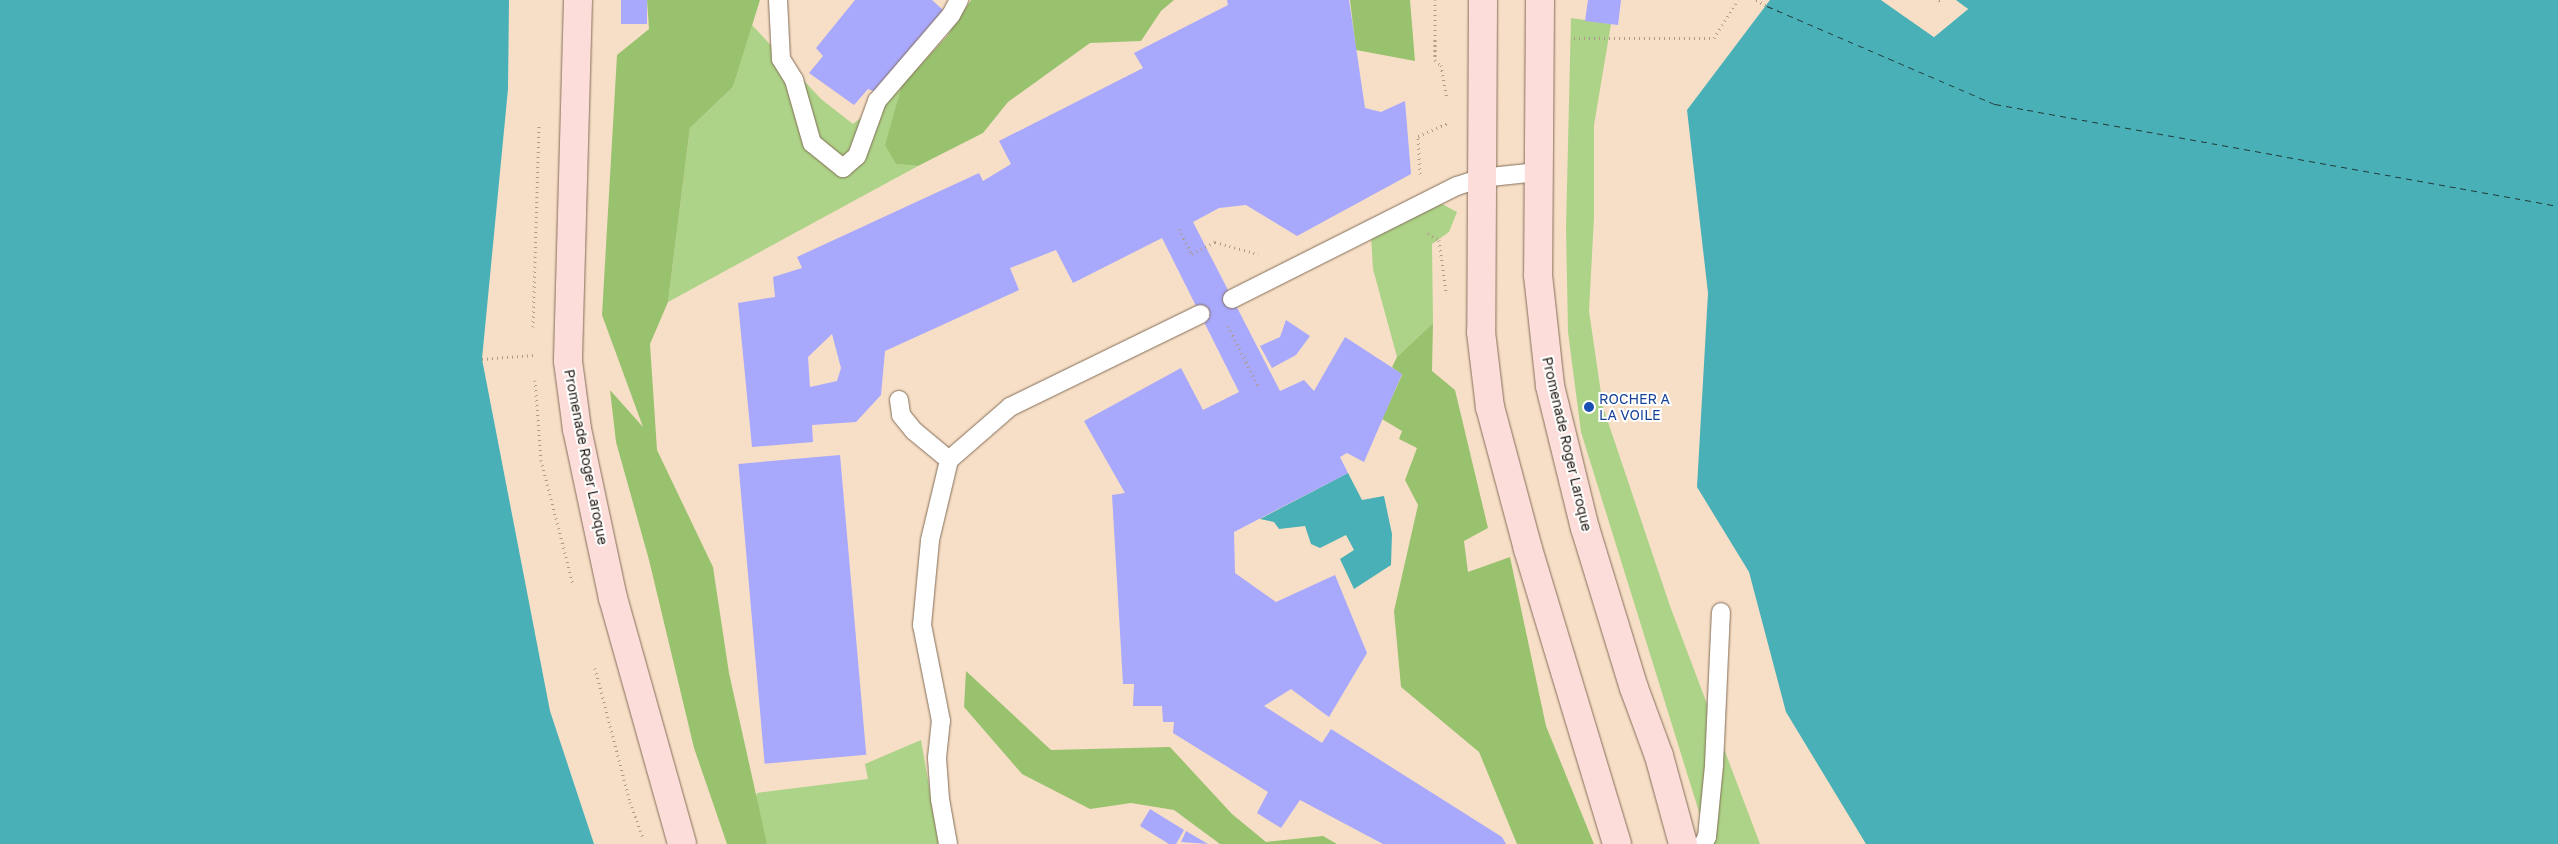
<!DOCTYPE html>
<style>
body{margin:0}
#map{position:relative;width:2558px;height:844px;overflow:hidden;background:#f7dfc7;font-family:"Golos Text",sans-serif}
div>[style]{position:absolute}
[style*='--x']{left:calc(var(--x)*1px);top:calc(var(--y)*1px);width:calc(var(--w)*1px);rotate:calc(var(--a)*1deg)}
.green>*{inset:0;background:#acd387}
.forest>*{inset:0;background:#99c26f}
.water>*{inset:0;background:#48b0b6}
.pier>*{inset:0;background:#f7dfc7}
.ferry>*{height:1px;margin-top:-0.5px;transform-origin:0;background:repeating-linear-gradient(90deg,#21393a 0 6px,transparent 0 11px)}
.building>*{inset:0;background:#a8a8fc;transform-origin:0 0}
.path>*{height:3px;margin-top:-1.5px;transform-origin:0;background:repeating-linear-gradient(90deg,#ad9a88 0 1px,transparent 0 5px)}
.roads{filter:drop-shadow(0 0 1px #846e59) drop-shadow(0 0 1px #846e59)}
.service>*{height:18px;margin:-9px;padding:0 9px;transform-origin:9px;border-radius:9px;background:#fff}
.primary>*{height:28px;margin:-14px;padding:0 14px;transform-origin:14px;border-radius:14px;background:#fdddda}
.dots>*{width:14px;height:14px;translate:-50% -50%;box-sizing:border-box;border:2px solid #fff;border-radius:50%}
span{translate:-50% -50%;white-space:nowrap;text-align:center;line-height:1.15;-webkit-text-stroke:4px #fff;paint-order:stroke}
.transit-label{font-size:14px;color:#164399}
.left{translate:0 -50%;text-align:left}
.street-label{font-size:14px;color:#231a12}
</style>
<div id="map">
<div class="green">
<div style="clip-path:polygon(1571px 18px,1611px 24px,1594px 125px,1594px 217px,1589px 311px,1603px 407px,1670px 606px,1760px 844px,1709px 844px,1581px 432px,1568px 332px,1566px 228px)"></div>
<div style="clip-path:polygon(752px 25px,821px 99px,853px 124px,902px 85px,896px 164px,918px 166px,668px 302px,690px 128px,733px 87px)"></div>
<div style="clip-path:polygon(1442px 204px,1457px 212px,1449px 232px,1432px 244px,1433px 323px,1397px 357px,1373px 269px,1371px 236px)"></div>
<div style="clip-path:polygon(921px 740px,939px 844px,767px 844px,755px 802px,757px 793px,868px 779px,865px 764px)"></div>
</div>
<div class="forest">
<div style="clip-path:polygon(647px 0,760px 0,733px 87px,690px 128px,668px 302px,650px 344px,657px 450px,713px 567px,729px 673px,767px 844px,727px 844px,694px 748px,649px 560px,616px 442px,610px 390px,643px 427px,602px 315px,617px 55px,649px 29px)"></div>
<div style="clip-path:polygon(971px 0,1174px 0,1161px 11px,1141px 41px,1090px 43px,1008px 102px,983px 133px,918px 166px,896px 164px,885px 145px,902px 85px,947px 36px)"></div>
<div style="clip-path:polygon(1350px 0,1410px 0,1415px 61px,1356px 50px)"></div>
<div style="clip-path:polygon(1433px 323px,1432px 371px,1455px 390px,1488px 528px,1464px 541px,1468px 572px,1510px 557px,1546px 726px,1594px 844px,1517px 844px,1479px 752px,1401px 687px,1394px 611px,1418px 505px,1405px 480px,1417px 448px,1399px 439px,1402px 431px,1382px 419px,1402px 375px,1392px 367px,1397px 357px)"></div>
<div style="clip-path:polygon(966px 671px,1051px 750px,1170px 747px,1232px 814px,1266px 842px,1323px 836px,1337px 844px,1220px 844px,1174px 810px,1131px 803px,1090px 809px,1022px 774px,964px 707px)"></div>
</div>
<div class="water">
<div style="clip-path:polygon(0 0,509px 0,508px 89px,482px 359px,550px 711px,594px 844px,0 844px)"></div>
<div style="clip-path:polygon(1770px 0,1881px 0,1934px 37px,1968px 9px,1956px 0,2558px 0,2558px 844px,1866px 844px,1786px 712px,1749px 572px,1697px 487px,1708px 293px,1687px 110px)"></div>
<div style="clip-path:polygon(1348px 473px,1362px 500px,1384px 496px,1392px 534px,1391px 565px,1354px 589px,1340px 559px,1354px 550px,1346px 535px,1320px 548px,1311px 544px,1305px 526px,1279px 529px,1274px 522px,1260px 519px)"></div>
</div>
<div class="pier">
<div style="clip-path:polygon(1881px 0,1933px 34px,1964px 9px,1954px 0,1968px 9px,1934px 37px)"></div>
</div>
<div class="ferry">
<div style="--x:1767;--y:6;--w:248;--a:23.3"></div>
<div style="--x:1995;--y:104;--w:572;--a:10.27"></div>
</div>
<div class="building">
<div style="left:621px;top:0;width:26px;height:24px"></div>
<div style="clip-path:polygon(855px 0,932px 0,943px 10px,876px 92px,868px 89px,854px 105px,809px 73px,823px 56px,816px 48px)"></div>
<div style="clip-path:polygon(evenodd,1227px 0,1349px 0,1365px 108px,1381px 112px,1405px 101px,1411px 174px,1297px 236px,1246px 205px,1219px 208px,1193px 222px,1280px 391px,1304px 380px,1314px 391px,1345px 337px,1402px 374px,1364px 462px,1347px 453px,1340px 457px,1348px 473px,1234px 532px,1235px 573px,1276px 602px,1335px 575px,1367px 653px,1329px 717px,1291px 689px,1264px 706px,1322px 743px,1331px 729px,1502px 837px,1506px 844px,1383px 844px,1300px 800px,1281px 828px,1257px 813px,1268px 792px,1173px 733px,1174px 722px,1163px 722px,1162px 706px,1133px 706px,1134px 684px,1123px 684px,1112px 495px,1125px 493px,1084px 421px,1181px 368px,1203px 410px,1239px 392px,1162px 238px,1073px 283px,1056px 250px,1010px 268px,1019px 290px,885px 351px,881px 395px,856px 422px,812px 425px,813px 442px,752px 447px,738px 303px,775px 297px,773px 277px,802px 268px,797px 257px,979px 173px,983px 181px,1011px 164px,999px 141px,1143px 68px,1134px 53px,1228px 5px,1227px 0,832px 334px,841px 368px,837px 381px,810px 387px,808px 357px,832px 334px)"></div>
<div style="clip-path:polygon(1588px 0,1621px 0,1618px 25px,1585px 21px)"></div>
<div style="clip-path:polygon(1286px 320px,1310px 336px,1296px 355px,1272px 368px,1260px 346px,1280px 337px)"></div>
<div style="left:840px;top:455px;width:301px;height:102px;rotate:85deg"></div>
<div style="clip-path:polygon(1150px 809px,1184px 830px,1176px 844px,1169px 844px,1140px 826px)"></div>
<div style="clip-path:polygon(1186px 831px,1208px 844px,1181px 842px)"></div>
</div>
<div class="path">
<div style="--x:1435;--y:0;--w:60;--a:90"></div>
<div style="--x:1435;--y:60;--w:8;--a:40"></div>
<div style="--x:1441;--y:65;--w:34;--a:80"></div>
<div style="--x:1756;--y:0;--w:13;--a:29"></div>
<div style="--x:1939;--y:0;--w:4;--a:34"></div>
<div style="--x:1574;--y:38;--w:140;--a:0"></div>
<div style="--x:1714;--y:38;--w:45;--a:-57.7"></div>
<div style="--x:1420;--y:174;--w:38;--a:-93"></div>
<div style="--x:1418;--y:136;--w:34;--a:-23"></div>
<div style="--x:1179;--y:229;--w:28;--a:63"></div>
<div style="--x:1192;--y:254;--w:26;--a:-28"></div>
<div style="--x:1215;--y:242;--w:45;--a:15.6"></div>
<div style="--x:1428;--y:233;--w:13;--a:32"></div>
<div style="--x:1439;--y:240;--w:52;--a:82.3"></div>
<div style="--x:1228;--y:326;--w:69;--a:63.4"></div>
<div style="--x:533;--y:327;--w:204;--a:-88.3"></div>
<div style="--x:482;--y:359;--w:52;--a:-4.4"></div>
<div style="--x:535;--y:380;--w:80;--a:85.7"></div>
<div style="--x:541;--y:460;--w:129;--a:75.6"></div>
<div style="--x:595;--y:668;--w:138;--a:75.4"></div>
<div style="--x:630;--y:802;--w:37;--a:70"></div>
</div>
<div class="roads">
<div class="service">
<div style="--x:778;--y:0;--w:59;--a:87.1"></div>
<div style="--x:781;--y:59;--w:25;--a:58"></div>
<div style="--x:794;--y:80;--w:66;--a:74.1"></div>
<div style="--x:812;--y:143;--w:40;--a:39"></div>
<div style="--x:843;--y:168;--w:18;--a:-41"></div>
<div style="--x:857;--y:156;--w:59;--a:-70"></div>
<div style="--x:877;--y:101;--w:113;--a:-49.3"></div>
<div style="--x:951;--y:15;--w:17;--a:-62"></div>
<div style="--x:1232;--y:299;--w:252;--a:-26.7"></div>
<div style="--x:1457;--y:186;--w:25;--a:-18"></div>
<div style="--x:1481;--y:178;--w:57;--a:-6"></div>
<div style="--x:899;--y:400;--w:15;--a:82"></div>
<div style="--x:901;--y:415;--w:21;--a:51"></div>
<div style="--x:914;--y:431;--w:45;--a:39.6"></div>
<div style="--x:948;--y:844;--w:46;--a:-100.1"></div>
<div style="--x:940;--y:799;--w:41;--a:-94.2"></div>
<div style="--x:937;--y:758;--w:37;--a:-84"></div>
<div style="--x:941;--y:721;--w:98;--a:-101.2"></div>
<div style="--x:922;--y:625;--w:85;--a:-84.6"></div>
<div style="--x:930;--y:540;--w:82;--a:-76.6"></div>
<div style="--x:949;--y:460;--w:81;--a:-41"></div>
<div style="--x:1010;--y:407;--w:212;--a:-26"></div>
<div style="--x:1703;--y:844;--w:8;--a:-60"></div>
<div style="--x:1707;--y:837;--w:72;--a:-84.4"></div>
<div style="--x:1714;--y:765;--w:153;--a:-87.4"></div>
</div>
<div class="primary">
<div style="--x:578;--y:0;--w:361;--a:91.6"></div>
<div style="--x:568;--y:361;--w:69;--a:82.5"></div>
<div style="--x:577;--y:429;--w:173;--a:78"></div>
<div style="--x:613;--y:598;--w:255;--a:74.3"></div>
<div style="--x:1483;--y:0;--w:332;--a:90.3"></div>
<div style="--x:1481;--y:332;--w:76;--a:83.2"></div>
<div style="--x:1490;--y:407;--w:147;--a:75"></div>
<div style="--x:1528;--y:549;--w:308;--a:73.2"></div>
<div style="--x:1540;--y:0;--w:275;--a:90.4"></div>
<div style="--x:1538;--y:275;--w:112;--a:83.8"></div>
<div style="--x:1550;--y:386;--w:146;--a:76.2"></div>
<div style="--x:1585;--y:528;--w:167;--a:73"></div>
<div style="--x:1634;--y:688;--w:72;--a:69.8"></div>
<div style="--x:1659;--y:756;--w:91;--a:74.7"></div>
</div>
</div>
<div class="dots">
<div style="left:1589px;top:407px;background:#1a4fb4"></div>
</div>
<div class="transit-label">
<span class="left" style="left:1599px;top:407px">ROCHER A<br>LA VOILE</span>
</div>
<div class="street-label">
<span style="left:1567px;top:444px;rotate:77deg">Promenade Roger Laroque</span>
<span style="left:586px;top:457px;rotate:79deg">Promenade Roger Laroque</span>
</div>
</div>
